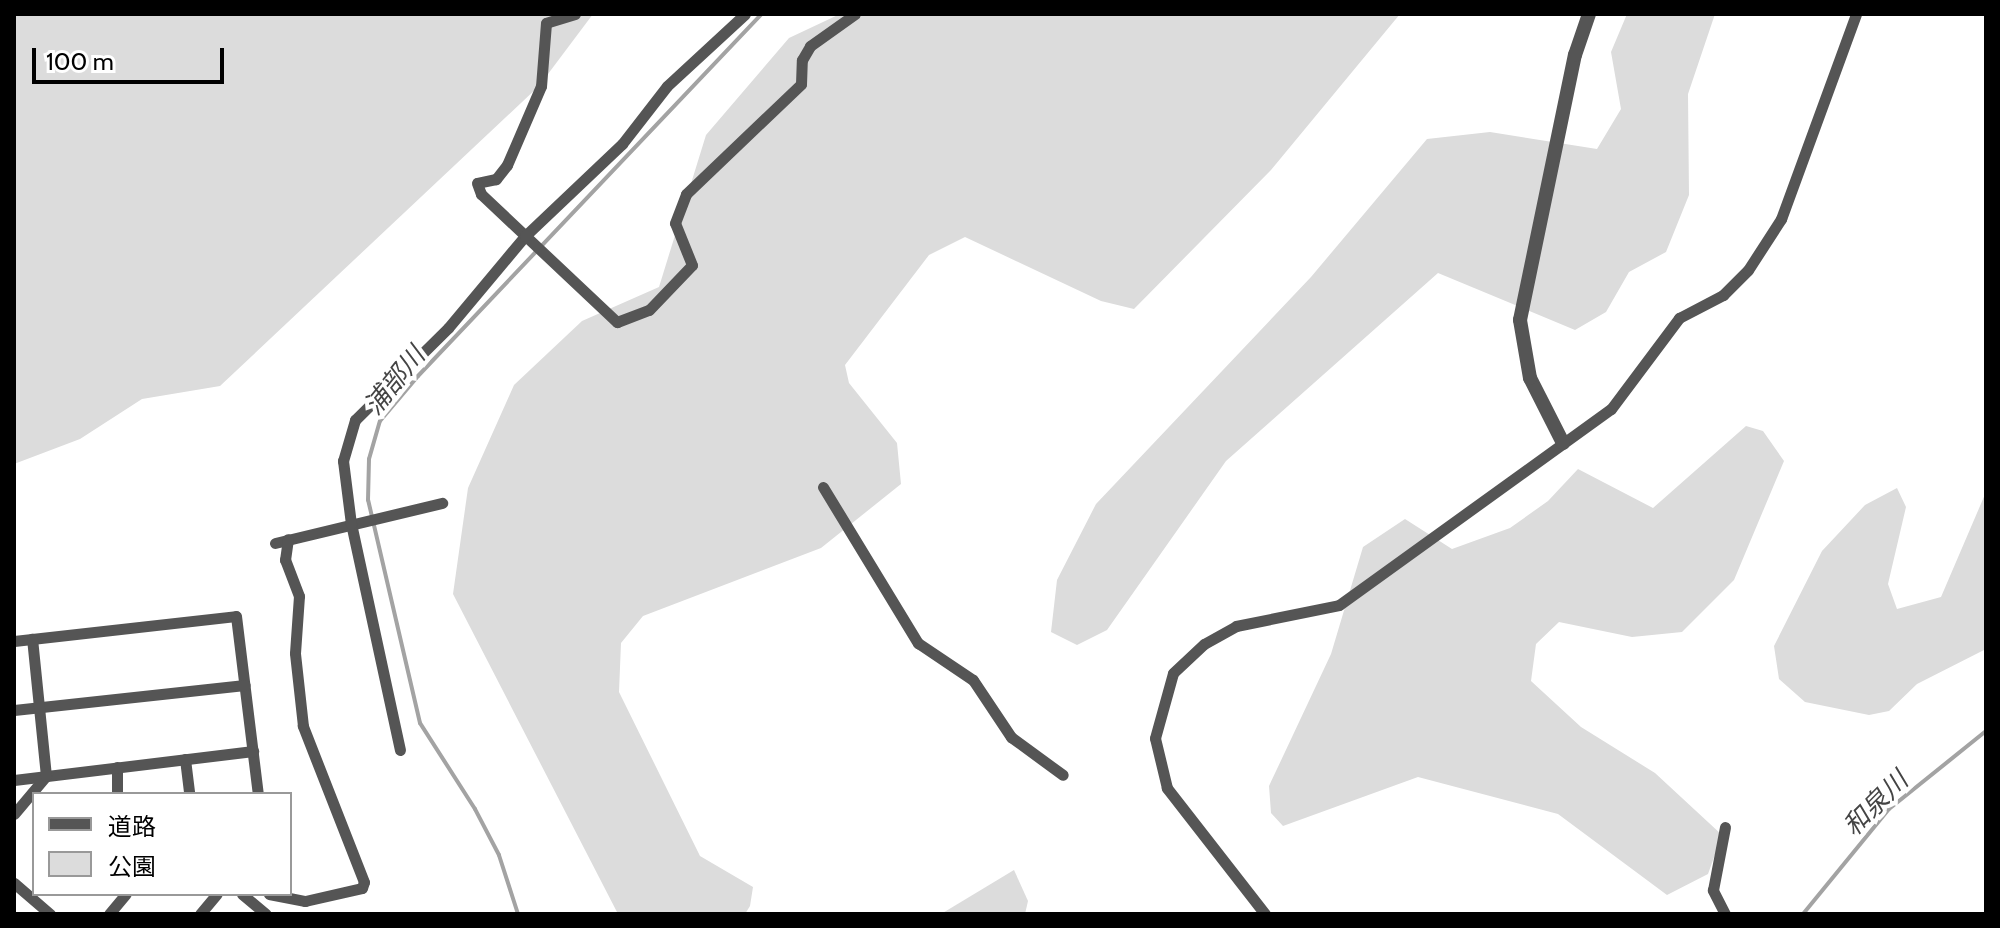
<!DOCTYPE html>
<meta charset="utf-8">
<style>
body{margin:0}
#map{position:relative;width:2000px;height:928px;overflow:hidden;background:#fff;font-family:Cabin,"Noto Sans JP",sans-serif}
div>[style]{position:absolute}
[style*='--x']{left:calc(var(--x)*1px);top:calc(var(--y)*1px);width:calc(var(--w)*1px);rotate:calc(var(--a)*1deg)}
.green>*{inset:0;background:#dcdcdc}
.stream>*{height:4px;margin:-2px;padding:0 2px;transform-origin:2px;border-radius:2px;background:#a3a3a3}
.minor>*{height:11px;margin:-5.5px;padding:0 5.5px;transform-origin:5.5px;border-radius:5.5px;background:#555}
.tertiary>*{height:14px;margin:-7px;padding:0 7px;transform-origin:7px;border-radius:7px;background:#555}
span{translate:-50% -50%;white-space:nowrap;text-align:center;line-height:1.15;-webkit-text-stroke:8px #fff;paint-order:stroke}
.water-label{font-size:26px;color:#444;font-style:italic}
.frame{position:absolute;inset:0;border:16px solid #000;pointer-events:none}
.legend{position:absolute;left:32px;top:792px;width:260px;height:104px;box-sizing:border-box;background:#fff;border:2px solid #999;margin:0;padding:10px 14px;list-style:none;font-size:24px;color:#000}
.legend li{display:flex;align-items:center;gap:16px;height:40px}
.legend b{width:40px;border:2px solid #999}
.scale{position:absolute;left:32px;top:48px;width:192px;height:36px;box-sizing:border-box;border:4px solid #000;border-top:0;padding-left:10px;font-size:24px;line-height:28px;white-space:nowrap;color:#000;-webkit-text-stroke:6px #fff;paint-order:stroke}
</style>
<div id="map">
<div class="green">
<div style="clip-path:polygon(14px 14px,593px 14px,539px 86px,220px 386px,142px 399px,80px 439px,14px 464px)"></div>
<div style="clip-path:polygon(840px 14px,1400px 14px,1271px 170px,1134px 309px,1101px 301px,965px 237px,929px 255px,845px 365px,849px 383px,897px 443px,901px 484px,821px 548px,643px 616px,621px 643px,619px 692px,700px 856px,753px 887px,750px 906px,745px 914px,618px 914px,453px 594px,468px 488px,514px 385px,582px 321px,659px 287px,706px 135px,789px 38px)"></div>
<div style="clip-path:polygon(1627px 14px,1715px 14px,1688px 94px,1689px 195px,1666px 252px,1629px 272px,1606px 312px,1575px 330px,1438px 273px,1226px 461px,1107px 630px,1077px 645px,1051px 632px,1057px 580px,1096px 504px,1311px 277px,1427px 139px,1490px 132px,1597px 149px,1621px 109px,1611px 52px)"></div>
<div style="clip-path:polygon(1746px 426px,1763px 431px,1784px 461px,1734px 580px,1682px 632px,1632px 637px,1559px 622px,1536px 644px,1531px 681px,1581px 727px,1655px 773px,1722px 835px,1708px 874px,1667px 895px,1558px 814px,1418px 777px,1283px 826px,1271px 813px,1269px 786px,1331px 654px,1363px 547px,1405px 519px,1452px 549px,1510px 528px,1548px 501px,1578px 469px,1653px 508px)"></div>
<div style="clip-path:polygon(1897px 488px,1906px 507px,1888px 584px,1897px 609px,1941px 597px,1986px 492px,1986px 649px,1917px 684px,1889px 711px,1869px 715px,1805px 702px,1779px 679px,1774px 646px,1822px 551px,1865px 505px)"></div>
<div style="clip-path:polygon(1014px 870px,1028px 901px,1025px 914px,941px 914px)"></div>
</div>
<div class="stream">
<div style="--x:518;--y:914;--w:62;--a:-107.9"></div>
<div style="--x:499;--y:855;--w:52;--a:-117.6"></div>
<div style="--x:475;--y:809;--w:102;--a:-122.6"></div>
<div style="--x:420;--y:723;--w:229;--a:-103.1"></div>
<div style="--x:368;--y:500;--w:41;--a:-88.6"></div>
<div style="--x:369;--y:459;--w:40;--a:-74"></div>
<div style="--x:380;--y:421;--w:59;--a:-49.8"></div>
<div style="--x:418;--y:376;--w:499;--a:-46.5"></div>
<div style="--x:1803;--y:914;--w:136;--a:-50.7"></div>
<div style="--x:1889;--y:809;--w:124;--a:-38.8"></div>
</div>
<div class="minor">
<div style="--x:575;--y:14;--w:30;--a:163"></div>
<div style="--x:546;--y:23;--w:63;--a:94.5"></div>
<div style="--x:541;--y:86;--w:86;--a:113.3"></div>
<div style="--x:507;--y:165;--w:18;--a:128"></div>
<div style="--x:496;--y:179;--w:19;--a:168"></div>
<div style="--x:477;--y:183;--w:12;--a:70"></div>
<div style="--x:481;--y:194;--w:187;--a:43.3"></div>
<div style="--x:617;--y:322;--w:34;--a:-21"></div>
<div style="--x:649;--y:310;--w:62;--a:-46.3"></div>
<div style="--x:692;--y:265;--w:45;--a:-112"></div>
<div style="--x:675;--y:223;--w:31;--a:-69"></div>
<div style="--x:686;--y:194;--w:159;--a:-43.7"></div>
<div style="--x:801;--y:84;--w:24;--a:-88"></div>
<div style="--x:802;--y:60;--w:16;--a:-60"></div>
<div style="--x:810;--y:46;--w:55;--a:-35.4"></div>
<div style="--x:823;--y:487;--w:183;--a:58.7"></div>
<div style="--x:918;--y:643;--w:66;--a:33.9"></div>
<div style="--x:973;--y:680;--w:69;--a:56.3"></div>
<div style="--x:1011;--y:737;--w:64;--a:36.2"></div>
<div style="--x:275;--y:543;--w:172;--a:-13.5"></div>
<div style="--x:14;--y:641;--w:223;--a:-6.4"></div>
<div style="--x:236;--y:616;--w:179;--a:83"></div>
<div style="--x:14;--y:710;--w:232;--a:-6.2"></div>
<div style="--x:400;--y:750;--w:231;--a:-102.2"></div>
<div style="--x:351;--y:524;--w:64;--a:-97.2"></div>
<div style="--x:343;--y:461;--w:43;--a:-73.7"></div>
<div style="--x:355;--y:420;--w:131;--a:-44.7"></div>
<div style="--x:448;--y:328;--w:120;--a:-50.1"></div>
<div style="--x:525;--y:236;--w:134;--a:-43.5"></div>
<div style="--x:622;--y:144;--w:73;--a:-52.2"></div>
<div style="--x:667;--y:86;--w:106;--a:-42.7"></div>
<div style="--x:185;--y:759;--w:35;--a:83"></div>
<div style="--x:117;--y:767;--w:27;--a:90"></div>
<div style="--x:14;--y:780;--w:241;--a:-6.9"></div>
<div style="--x:14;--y:814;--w:50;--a:-49.9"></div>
<div style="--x:46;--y:776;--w:138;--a:-95.8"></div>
<div style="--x:14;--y:883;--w:48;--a:40.7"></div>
<div style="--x:242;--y:894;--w:31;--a:40"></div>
<div style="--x:269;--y:894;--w:37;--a:11"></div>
<div style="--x:305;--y:901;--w:58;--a:-12.8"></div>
<div style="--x:362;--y:888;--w:6;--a:-72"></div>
<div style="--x:364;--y:882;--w:168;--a:-111.4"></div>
<div style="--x:303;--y:726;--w:73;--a:-96.3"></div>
<div style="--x:295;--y:653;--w:57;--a:-86"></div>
<div style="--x:299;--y:596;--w:39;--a:-111"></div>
<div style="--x:285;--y:560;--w:21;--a:-82"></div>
<div style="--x:109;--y:914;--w:26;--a:-50"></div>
<div style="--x:200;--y:914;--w:26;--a:-50"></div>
<div style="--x:1265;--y:914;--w:160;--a:-127.9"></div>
<div style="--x:1167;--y:788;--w:51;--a:-103.5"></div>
<div style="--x:1155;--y:738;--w:67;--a:-74.5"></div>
<div style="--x:1173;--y:673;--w:42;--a:-43.1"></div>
<div style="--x:1204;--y:644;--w:37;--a:-29"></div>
<div style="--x:1236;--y:626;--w:105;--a:-11.5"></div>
<div style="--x:1339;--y:605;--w:335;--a:-35.8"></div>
<div style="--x:1611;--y:409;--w:114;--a:-53.2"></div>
<div style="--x:1679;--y:318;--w:50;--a:-27.6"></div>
<div style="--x:1723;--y:295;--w:35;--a:-45"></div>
<div style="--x:1748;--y:270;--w:61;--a:-57.1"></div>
<div style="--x:1781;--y:219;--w:218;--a:-69.9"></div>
<div style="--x:1725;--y:914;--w:27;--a:-117"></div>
<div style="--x:1713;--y:890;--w:64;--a:-79.2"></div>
</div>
<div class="tertiary">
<div style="--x:1563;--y:443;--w:73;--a:-116.9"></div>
<div style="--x:1530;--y:378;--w:59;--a:-99.8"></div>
<div style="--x:1520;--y:320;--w:271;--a:-78.3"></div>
<div style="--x:1575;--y:55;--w:43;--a:-71.1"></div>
</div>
<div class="water-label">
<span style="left:395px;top:381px;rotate:-51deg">浦部川</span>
<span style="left:1876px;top:804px;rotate:-45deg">和泉川</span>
</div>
<div class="frame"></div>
<ul class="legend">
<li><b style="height:10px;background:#555"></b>道路</li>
<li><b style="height:22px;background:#dcdcdc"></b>公園</li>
</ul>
<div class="scale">100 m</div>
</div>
